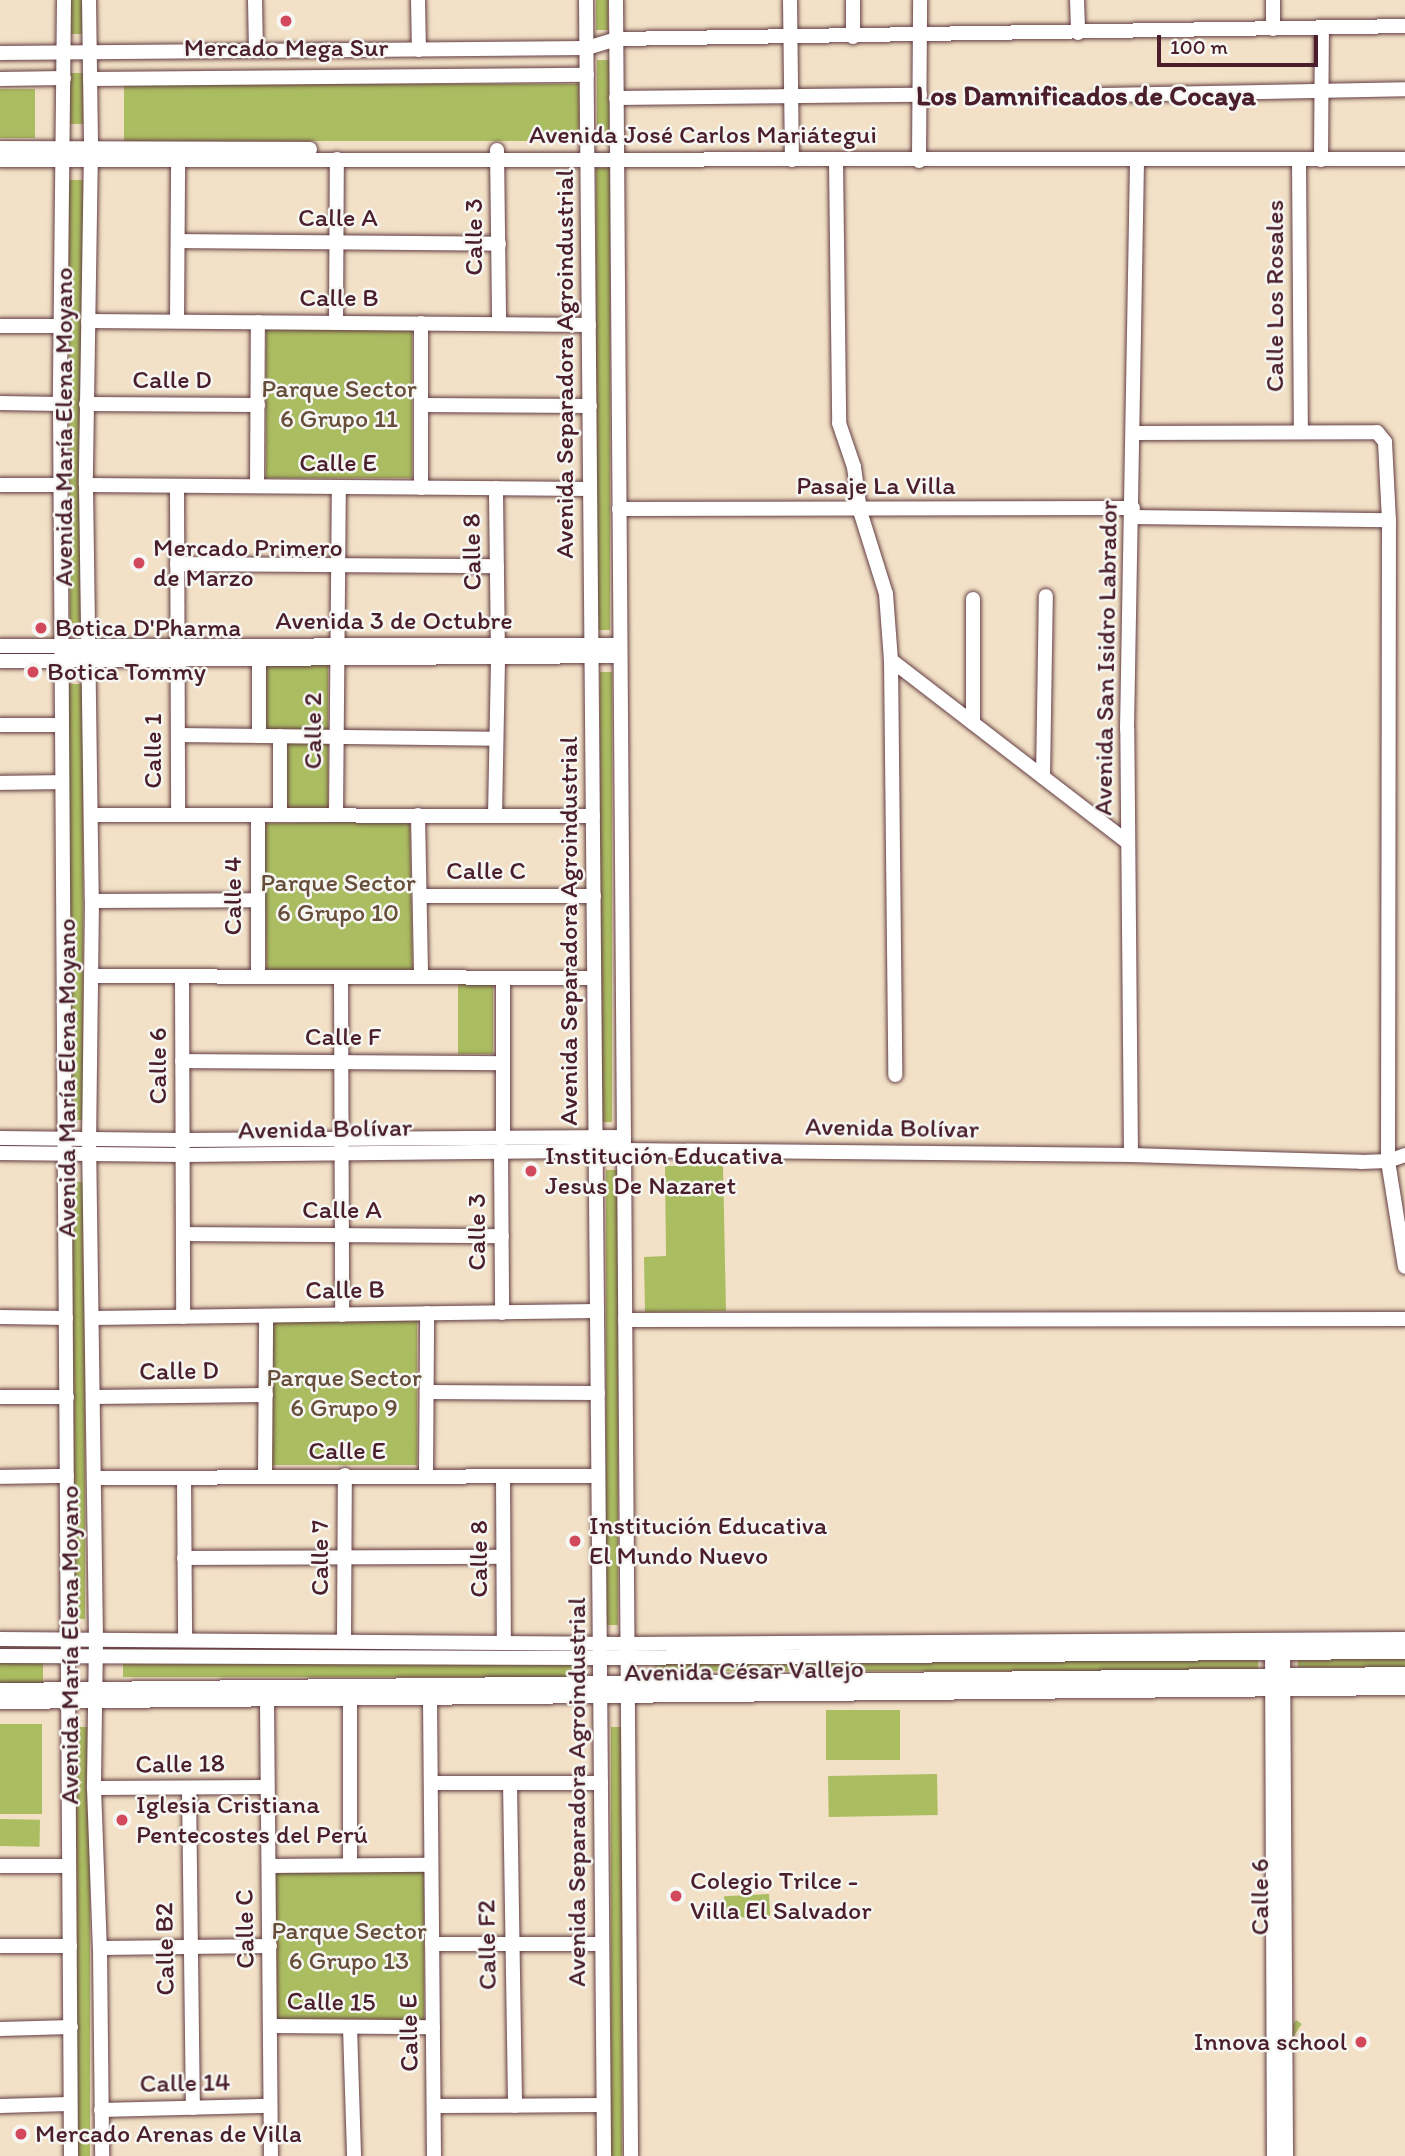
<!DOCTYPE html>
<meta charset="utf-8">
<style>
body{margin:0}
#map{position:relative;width:1405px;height:2156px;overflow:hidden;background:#f2e1c6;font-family:Itim,sans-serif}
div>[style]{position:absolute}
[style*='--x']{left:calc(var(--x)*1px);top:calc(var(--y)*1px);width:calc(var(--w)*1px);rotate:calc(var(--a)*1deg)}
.green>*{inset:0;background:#abbd61;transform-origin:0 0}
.roads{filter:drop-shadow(0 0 2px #633c42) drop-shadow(0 0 2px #633c42)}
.minor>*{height:14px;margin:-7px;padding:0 7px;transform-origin:7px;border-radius:7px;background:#fff}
.dots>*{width:19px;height:19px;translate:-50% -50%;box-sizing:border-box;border:4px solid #f6f6f2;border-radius:50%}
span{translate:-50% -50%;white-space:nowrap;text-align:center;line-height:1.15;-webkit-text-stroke:5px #f6f6f2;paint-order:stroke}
.poi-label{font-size:26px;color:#4a1f2b}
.left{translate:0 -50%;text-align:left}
.right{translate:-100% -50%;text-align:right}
.street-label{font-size:26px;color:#4a1f2b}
.park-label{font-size:26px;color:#674e3b}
.neighbourhood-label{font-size:28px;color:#4a1f2b;font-weight:700}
.scale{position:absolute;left:1157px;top:35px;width:161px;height:32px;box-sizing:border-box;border:4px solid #4a1f2b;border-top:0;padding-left:9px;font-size:21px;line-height:24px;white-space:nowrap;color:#4a1f2b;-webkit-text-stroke:5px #f6f6f2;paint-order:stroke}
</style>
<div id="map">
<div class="green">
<div style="left:70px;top:0;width:14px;height:34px"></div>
<div style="left:596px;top:0;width:12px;height:30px"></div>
<div style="left:597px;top:60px;width:12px;height:81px"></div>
<div style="left:70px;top:73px;width:16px;height:51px"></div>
<div style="left:124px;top:84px;width:455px;height:57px"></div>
<div style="left:0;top:89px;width:35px;height:49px"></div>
<div style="left:596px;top:168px;width:14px;height:462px"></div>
<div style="clip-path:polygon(68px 180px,85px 180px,83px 623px,70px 623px)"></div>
<div style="left:266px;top:329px;width:146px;height:149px"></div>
<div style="left:263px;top:663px;width:65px;height:68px"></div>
<div style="left:600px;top:672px;width:12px;height:450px"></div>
<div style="left:69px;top:684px;width:14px;height:436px"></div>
<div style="left:286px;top:742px;width:42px;height:70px"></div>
<div style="left:410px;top:821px;width:152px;height:146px;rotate:89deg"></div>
<div style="left:458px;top:982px;width:35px;height:72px"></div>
<div style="clip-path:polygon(723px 1165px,726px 1311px,645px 1312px,644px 1257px,666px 1256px,665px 1166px)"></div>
<div style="left:606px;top:1170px;width:12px;height:455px"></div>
<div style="left:70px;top:1182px;width:15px;height:437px"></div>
<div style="left:417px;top:1320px;width:145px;height:146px;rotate:90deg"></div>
<div style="left:0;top:1655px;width:43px;height:29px"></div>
<div style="left:1258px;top:1656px;width:15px;height:603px;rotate:90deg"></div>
<div style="left:575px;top:1657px;width:20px;height:452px;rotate:90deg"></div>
<div style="left:1298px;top:1658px;width:107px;height:9px"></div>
<div style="left:900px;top:1710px;width:50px;height:74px;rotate:90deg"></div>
<div style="left:0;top:1724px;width:42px;height:90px"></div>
<div style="left:76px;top:1727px;width:14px;height:429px"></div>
<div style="left:611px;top:1727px;width:11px;height:429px"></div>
<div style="left:937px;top:1774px;width:41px;height:109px;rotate:89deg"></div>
<div style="left:0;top:1819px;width:40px;height:27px;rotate:1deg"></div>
<div style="left:424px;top:1871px;width:149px;height:149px;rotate:90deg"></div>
<div style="left:769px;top:1894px;width:22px;height:45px;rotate:87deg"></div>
<div style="left:1296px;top:2020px;width:7px;height:52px;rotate:34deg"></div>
</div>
<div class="roads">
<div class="minor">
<div style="--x:64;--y:0;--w:404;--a:90.6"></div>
<div style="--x:60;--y:404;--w:1752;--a:89.64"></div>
<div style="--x:89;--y:0;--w:149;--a:89.2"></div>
<div style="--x:91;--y:149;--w:336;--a:90.9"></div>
<div style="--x:86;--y:485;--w:416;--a:89.2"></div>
<div style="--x:92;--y:901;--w:237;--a:90.7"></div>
<div style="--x:89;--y:1138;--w:500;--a:89.2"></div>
<div style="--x:96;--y:1638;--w:150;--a:90.8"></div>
<div style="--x:94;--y:1788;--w:160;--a:87.9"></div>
<div style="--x:100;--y:1948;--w:208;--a:89.4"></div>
<div style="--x:255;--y:0;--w:51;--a:88.9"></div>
<div style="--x:418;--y:0;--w:50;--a:88.9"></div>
<div style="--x:586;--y:0;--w:2156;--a:89.52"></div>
<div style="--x:616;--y:0;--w:2156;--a:89.6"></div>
<div style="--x:790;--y:0;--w:160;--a:89.3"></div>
<div style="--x:853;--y:0;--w:37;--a:90"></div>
<div style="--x:1077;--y:0;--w:33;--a:88"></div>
<div style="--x:1273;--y:0;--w:29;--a:90"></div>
<div style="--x:0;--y:53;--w:587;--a:-0.49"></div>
<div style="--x:587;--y:48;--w:30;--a:-17"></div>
<div style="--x:616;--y:39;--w:789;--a:-0.94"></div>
<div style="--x:0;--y:79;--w:64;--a:-0.9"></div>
<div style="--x:90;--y:79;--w:497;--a:-0.5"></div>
<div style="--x:1101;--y:95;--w:304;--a:-1.1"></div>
<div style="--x:616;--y:98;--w:304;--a:-0.6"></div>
<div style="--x:0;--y:148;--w:310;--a:0.2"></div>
<div style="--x:497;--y:150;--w:174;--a:89.3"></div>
<div style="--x:0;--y:160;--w:1405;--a:-0.04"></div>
<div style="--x:836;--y:160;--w:263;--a:89.3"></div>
<div style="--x:839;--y:423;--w:46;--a:71.2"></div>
<div style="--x:854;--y:467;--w:44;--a:82.2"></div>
<div style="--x:860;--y:511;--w:87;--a:72.6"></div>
<div style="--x:886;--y:594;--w:66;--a:85.7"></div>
<div style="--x:891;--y:660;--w:415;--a:89.4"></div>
<div style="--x:1299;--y:160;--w:272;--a:89.6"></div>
<div style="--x:1321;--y:160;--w:132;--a:-89.6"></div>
<div style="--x:919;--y:161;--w:161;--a:-89.6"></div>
<div style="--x:178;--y:241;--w:321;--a:0.5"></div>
<div style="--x:88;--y:321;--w:501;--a:0.46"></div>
<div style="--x:177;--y:321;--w:162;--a:-89.6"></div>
<div style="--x:336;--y:323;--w:164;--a:-89.7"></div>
<div style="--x:0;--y:326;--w:60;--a:0"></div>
<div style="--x:0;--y:403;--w:60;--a:1"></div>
<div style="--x:86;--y:404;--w:172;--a:0.3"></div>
<div style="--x:421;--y:405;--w:169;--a:0.3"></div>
<div style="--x:1134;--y:433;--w:243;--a:-0.2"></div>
<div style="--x:1377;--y:432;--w:13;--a:51"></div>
<div style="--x:1385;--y:442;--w:78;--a:87.1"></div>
<div style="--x:1389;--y:520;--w:641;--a:90.09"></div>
<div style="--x:1388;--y:1161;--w:107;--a:80.9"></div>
<div style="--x:0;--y:485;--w:60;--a:0"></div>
<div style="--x:86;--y:485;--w:504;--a:0.45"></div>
<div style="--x:177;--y:486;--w:329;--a:89.8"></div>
<div style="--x:257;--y:486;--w:164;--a:-89.7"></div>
<div style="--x:421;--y:488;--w:165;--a:-90"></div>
<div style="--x:619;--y:509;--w:514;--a:-0.11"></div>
<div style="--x:1132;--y:517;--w:257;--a:0.7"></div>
<div style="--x:177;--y:564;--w:320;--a:0.4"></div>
<div style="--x:0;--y:646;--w:620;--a:-0.09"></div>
<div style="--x:259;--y:659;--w:77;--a:90"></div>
<div style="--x:891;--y:660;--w:298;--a:37.6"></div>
<div style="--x:0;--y:661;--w:620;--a:-0.46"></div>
<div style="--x:973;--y:723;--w:124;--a:-90"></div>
<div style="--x:0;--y:725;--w:61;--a:0"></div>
<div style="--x:178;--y:735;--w:316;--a:0.7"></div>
<div style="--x:280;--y:736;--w:79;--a:90"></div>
<div style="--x:1043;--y:777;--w:181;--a:-89.1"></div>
<div style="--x:0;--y:783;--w:61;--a:-0.9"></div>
<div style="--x:91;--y:815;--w:502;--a:0.11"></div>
<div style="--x:258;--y:815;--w:161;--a:90"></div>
<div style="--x:336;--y:815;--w:328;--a:-89.5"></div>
<div style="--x:418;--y:815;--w:162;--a:88.9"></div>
<div style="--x:495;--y:816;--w:159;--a:-88.9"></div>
<div style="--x:498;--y:657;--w:169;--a:-90.7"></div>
<div style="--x:420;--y:896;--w:174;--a:0"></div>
<div style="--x:92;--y:901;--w:166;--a:-0.3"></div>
<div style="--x:91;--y:976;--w:503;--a:0.23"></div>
<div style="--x:182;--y:976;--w:341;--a:89.8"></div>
<div style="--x:341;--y:977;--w:338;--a:89.8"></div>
<div style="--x:503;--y:978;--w:158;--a:90"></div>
<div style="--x:182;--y:1061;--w:321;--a:0.4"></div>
<div style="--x:0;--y:1138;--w:183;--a:0.6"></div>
<div style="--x:183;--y:1140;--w:441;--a:-0.4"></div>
<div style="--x:501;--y:1150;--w:163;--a:89.6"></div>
<div style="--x:0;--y:1153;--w:183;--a:0.6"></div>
<div style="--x:183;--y:1155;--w:441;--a:-0.6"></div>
<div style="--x:624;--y:1150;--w:507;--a:0.57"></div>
<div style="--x:1131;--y:1155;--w:230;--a:1.7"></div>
<div style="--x:1361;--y:1162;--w:27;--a:-2"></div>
<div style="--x:1388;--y:1161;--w:18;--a:-19"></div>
<div style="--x:1131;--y:1155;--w:426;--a:-90.5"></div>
<div style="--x:1127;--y:729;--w:568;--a:-88.99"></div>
<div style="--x:183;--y:1234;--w:319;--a:0.4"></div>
<div style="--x:0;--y:1317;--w:66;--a:0.9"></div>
<div style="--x:93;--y:1318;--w:504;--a:-0.8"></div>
<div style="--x:625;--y:1320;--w:780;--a:-0.07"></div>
<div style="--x:427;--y:1392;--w:171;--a:0.3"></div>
<div style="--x:0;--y:1397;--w:67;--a:0"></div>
<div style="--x:94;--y:1397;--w:172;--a:-0.7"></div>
<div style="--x:426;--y:1476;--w:163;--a:-89.6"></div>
<div style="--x:503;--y:1476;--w:166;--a:89.7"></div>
<div style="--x:0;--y:1477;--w:67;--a:-0.9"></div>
<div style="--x:265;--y:1477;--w:161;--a:-89.6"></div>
<div style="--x:95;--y:1478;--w:503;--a:-0.23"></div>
<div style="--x:184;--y:1479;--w:160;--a:89.6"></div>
<div style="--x:184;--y:1558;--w:319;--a:-0.2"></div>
<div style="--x:0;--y:1639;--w:627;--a:0.46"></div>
<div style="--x:627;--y:1644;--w:778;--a:-0.37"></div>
<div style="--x:344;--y:1640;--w:165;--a:-89.7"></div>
<div style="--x:1272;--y:1643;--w:513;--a:89.78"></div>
<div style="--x:1283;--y:1643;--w:513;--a:89.66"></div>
<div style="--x:0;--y:1656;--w:600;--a:0.19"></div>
<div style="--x:600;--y:1658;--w:805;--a:-0.43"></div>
<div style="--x:0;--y:1690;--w:1405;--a:-0.65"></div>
<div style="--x:430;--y:1699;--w:457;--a:89.5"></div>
<div style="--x:267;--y:1701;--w:455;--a:89.5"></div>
<div style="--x:350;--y:1701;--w:164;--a:90"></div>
<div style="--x:0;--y:1702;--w:1405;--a:-0.57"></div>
<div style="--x:431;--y:1783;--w:170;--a:0"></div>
<div style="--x:510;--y:1783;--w:323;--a:89.1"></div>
<div style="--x:94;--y:1788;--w:173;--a:-0.3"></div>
<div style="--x:189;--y:1789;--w:319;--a:89.3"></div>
<div style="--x:0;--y:1866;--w:69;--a:0"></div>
<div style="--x:269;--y:1866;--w:162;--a:-0.4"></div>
<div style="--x:432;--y:1944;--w:170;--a:0"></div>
<div style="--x:0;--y:1946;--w:70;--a:0"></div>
<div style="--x:100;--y:1948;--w:170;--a:-0.7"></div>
<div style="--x:271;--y:2026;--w:162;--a:0.4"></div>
<div style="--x:350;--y:2027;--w:129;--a:88.2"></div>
<div style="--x:0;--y:2029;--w:71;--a:-1.6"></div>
<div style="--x:0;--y:2106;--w:69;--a:-1.7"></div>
<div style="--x:434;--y:2106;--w:169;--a:-0.3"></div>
<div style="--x:101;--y:2110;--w:169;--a:-1.4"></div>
</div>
</div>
<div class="dots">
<div style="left:286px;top:21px;background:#d1495b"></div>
<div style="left:139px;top:563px;background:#d1495b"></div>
<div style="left:41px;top:628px;background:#d1495b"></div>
<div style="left:33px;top:672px;background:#d1495b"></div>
<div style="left:531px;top:1171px;background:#d1495b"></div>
<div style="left:575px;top:1541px;background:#d1495b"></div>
<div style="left:122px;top:1820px;background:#d1495b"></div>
<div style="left:676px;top:1896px;background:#d1495b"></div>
<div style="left:1361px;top:2042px;background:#d1495b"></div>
<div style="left:21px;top:2134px;background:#d1495b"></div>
</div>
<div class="poi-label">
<span style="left:286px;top:48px">Mercado Mega Sur</span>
<span class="left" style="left:153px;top:563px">Mercado Primero<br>de Marzo</span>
<span class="left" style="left:55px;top:628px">Botica D'Pharma</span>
<span class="left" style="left:47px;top:672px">Botica Tommy</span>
<span class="left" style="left:545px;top:1171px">Institución Educativa<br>Jesus De Nazaret</span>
<span class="left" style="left:589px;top:1541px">Institución Educativa<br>El Mundo Nuevo</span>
<span class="left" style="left:136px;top:1820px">Iglesia Cristiana<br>Pentecostes del Perú</span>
<span class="left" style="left:690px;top:1896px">Colegio Trilce -<br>Villa El Salvador</span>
<span class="right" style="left:1347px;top:2042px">Innova school</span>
<span class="left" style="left:35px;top:2134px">Mercado Arenas de Villa</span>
</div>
<div class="street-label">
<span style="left:703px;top:135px">Avenida José Carlos Mariátegui</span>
<span style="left:338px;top:218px">Calle A</span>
<span style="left:474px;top:237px;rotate:-90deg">Calle 3</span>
<span style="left:1275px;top:296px;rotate:-90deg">Calle Los Rosales</span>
<span style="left:339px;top:298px">Calle B</span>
<span style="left:565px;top:364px;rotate:-90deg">Avenida Separadora Agroindustrial</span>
<span style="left:172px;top:380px">Calle D</span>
<span style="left:64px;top:427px;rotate:-90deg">Avenida María Elena Moyano</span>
<span style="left:338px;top:463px">Calle E</span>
<span style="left:876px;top:486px">Pasaje La Villa</span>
<span style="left:472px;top:552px;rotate:-91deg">Calle 8</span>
<span style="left:394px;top:621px">Avenida 3 de Octubre</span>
<span style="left:1106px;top:658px;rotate:-89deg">Avenida San Isidro Labrador</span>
<span style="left:313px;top:731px;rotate:-90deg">Calle 2</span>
<span style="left:153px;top:751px;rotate:-90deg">Calle 1</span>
<span style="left:486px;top:871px">Calle C</span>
<span style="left:233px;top:896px;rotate:-90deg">Calle 4</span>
<span style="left:569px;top:931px;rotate:-90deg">Avenida Separadora Agroindustrial</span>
<span style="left:343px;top:1037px">Calle F</span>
<span style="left:158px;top:1066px;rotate:-90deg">Calle 6</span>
<span style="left:67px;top:1078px;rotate:-90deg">Avenida María Elena Moyano</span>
<span style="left:892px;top:1128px;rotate:1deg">Avenida Bolívar</span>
<span style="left:325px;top:1129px;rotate:-1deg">Avenida Bolívar</span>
<span style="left:342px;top:1210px">Calle A</span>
<span style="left:477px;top:1232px;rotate:-90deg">Calle 3</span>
<span style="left:345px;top:1290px;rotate:-1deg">Calle B</span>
<span style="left:179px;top:1371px;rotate:-1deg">Calle D</span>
<span style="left:347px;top:1451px">Calle E</span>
<span style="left:320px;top:1558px;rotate:-90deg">Calle 7</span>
<span style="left:479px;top:1559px;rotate:-90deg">Calle 8</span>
<span style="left:70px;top:1645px;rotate:-90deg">Avenida María Elena Moyano</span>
<span style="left:744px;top:1671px;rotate:-1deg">Avenida César Vallejo</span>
<span style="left:180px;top:1764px;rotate:-1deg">Calle 18</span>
<span style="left:577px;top:1792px;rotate:-90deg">Avenida Separadora Agroindustrial</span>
<span style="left:1260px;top:1897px;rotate:-90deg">Calle 6</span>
<span style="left:245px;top:1929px;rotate:-91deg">Calle C</span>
<span style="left:487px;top:1945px;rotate:-91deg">Calle F2</span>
<span style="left:165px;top:1949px;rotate:-91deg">Calle B2</span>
<span style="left:331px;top:2002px;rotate:1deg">Calle 15</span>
<span style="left:409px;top:2033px;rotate:-91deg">Calle E</span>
<span style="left:185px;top:2083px;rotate:-1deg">Calle 14</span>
</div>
<div class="park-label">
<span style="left:339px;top:404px">Parque Sector<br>6 Grupo 11</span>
<span style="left:338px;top:898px">Parque Sector<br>6 Grupo 10</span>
<span style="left:344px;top:1393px">Parque Sector<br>6 Grupo 9</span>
<span style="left:349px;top:1946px">Parque Sector<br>6 Grupo 13</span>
</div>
<div class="neighbourhood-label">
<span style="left:1086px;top:95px">Los Damnificados de Cocaya</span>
</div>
<div class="scale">100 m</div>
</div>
